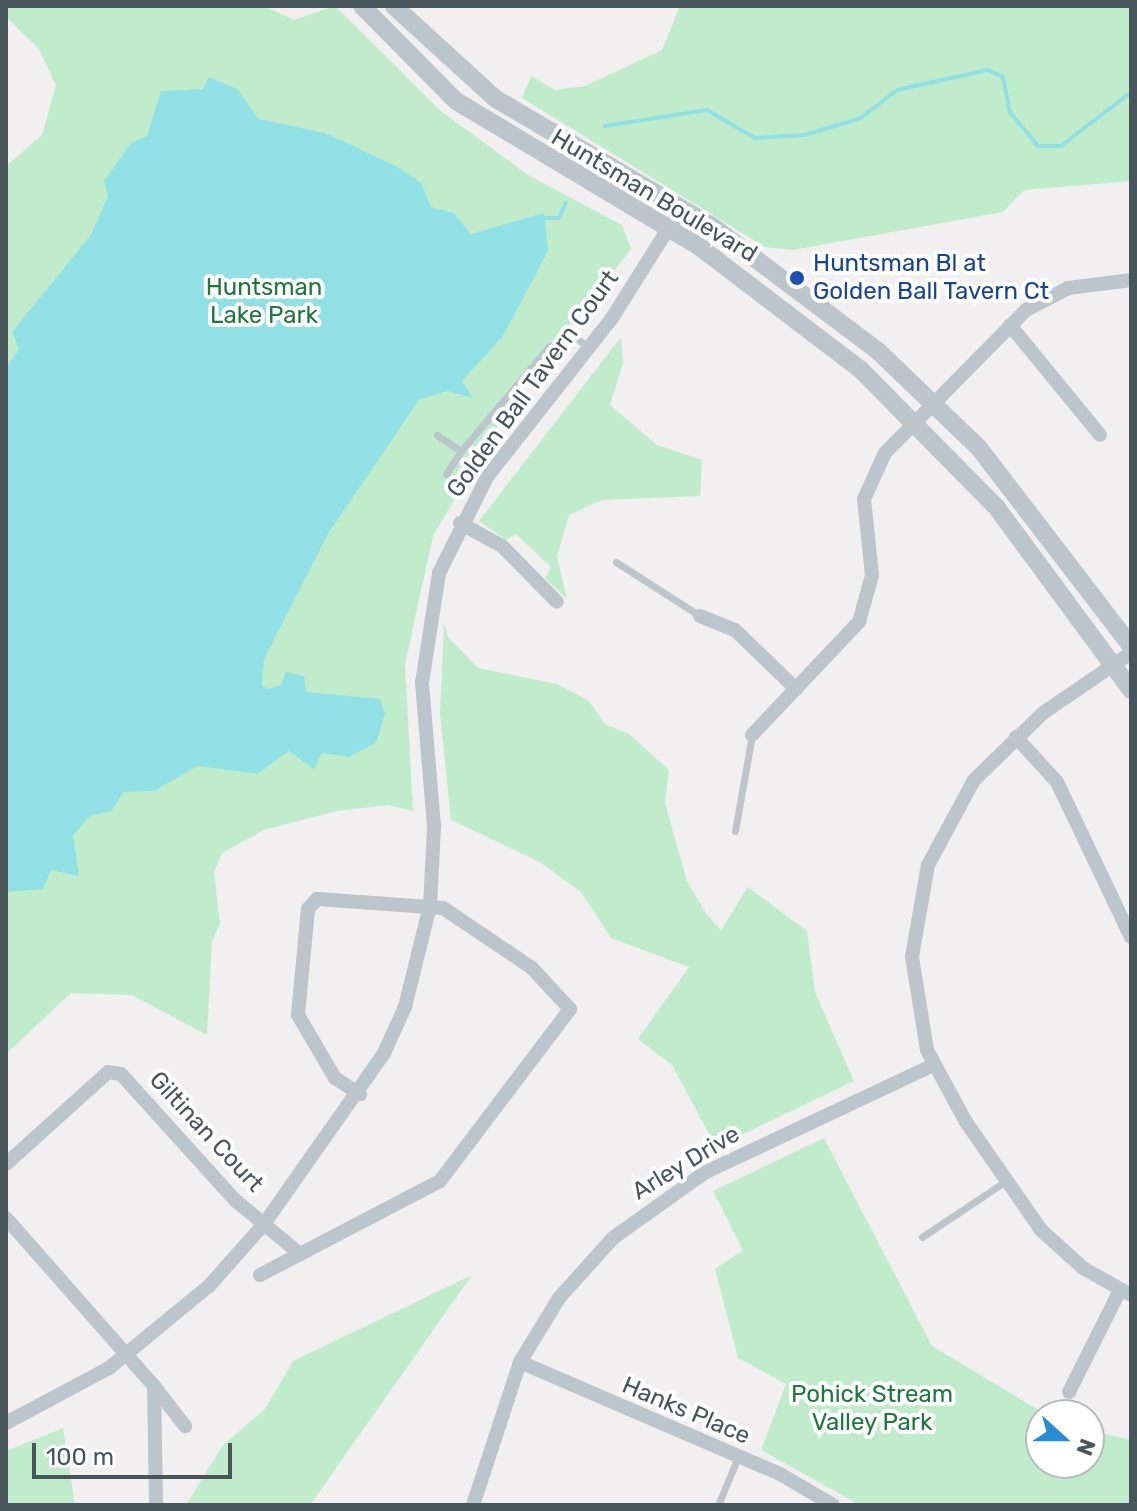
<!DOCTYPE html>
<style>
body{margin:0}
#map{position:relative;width:1137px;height:1511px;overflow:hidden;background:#f1efef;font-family:Rubik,sans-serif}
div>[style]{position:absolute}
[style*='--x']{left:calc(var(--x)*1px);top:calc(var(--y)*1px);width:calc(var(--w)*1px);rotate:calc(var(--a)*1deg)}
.green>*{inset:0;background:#c0eccb}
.water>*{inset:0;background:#91e0e5}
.stream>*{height:4px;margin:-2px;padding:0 2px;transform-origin:2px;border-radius:2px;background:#91e0e5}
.service>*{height:7px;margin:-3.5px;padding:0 3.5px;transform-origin:3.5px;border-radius:3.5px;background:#bbc5cb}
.minor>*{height:14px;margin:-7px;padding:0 7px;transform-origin:7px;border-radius:7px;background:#bbc5cb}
.tertiary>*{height:18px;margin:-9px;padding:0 9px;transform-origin:9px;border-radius:9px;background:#bbc5cb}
.dots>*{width:22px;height:22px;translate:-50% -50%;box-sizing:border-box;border:4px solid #fff;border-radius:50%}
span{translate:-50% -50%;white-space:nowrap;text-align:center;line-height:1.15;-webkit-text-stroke:8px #fff;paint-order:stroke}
.street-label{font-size:24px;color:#48555b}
.transit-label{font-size:24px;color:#164399}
.left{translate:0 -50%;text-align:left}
.park-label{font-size:24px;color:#1e773d}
.frame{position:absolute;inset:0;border:8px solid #48555b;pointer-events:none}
.north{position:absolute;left:1025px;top:1399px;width:80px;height:80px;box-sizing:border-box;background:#fff;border:2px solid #b6bbbd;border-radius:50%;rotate:111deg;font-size:22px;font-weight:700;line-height:32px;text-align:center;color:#48555b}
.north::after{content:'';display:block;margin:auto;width:28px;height:36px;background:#278cd4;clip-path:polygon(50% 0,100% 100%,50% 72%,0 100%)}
.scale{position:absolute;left:32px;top:1443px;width:200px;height:36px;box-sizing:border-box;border:4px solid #48555b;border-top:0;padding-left:10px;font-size:24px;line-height:28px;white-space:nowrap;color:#48555b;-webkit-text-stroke:6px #fff;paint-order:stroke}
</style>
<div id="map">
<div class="green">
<div style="clip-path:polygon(6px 6px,264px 6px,294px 20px,335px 6px,441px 111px,528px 175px,622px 225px,631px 249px,508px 409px,433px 536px,405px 664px,413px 811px,388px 805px,337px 811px,264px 830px,222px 853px,214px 872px,220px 924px,212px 942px,207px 1035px,132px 995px,71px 993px,6px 1054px,6px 166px,42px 135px,56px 85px,39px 49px,6px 17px)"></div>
<div style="clip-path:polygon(680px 6px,1131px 6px,1131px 181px,1024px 190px,1003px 212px,793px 250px,765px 247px,522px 98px,531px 76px,555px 90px,585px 86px,662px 50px)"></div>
<div style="clip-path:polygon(621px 337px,623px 363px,610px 405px,657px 445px,702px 460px,700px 496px,602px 500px,569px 515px,557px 556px,567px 599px,545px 578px,551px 567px,516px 534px,506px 540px,479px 521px)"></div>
<div style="clip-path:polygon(444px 621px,448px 637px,478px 668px,557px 684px,589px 701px,605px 724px,629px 734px,669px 770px,665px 803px,687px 881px,707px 915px,721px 930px,748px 887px,807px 931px,815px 992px,854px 1081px,716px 1147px,672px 1065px,638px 1039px,689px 967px,611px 938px,581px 892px,540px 862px,451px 820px,440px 714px)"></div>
<div style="clip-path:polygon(824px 1138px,932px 1346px,1047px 1415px,1041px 1415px,1041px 1463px,1089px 1463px,1089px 1430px,1131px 1440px,1131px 1505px,860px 1505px,761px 1450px,786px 1384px,738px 1358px,715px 1269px,743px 1250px,713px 1191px)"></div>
<div style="clip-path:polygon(472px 1275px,310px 1505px,186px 1505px,223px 1445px,265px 1409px,293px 1361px)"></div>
<div style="clip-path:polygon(63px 1428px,75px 1505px,6px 1505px,6px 1451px)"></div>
</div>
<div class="water">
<div style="clip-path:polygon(209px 77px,237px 89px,259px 119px,325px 133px,396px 166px,421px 183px,431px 207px,454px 213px,471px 234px,544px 213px,548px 251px,503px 336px,462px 381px,473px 398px,447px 391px,419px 400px,329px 532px,264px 659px,262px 686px,268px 689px,281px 685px,286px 672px,304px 676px,306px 692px,380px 699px,385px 714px,376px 743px,349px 757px,322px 753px,314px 769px,289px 751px,257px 774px,198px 766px,154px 791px,124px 792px,111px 811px,90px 816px,73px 835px,79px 876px,51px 870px,43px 889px,6px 892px,6px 369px,19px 349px,12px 332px,91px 235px,108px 196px,104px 181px,131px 143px,147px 136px,161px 91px,203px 89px)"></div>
</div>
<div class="stream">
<div style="--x:605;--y:126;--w:103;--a:-8.9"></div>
<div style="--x:707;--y:110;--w:56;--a:30.3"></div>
<div style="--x:755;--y:138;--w:50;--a:-3.4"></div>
<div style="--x:805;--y:135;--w:59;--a:-16.9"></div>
<div style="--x:861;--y:118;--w:46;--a:-37.9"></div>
<div style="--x:897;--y:90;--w:93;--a:-12.4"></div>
<div style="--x:988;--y:70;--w:17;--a:25"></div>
<div style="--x:1003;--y:77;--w:36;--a:79"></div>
<div style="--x:1010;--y:112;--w:44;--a:50.5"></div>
<div style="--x:1038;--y:146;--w:23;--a:0"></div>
<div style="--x:1061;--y:146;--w:88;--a:-37.6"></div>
<div style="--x:545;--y:218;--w:14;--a:0"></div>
<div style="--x:559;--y:218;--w:17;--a:-66"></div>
</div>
<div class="service">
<div style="--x:437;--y:435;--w:29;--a:34"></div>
<div style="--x:461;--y:451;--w:137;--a:-50"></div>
<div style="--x:549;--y:346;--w:28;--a:-19"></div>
<div style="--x:575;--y:337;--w:18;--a:38"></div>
<div style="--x:446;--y:474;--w:27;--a:-57"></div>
<div style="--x:616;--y:562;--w:100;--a:32.7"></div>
<div style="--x:735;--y:831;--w:97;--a:-80"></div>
<div style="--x:922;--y:1237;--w:101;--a:-33.7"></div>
<div style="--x:718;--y:1505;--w:52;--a:-67.4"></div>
</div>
<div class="minor">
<div style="--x:1010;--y:325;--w:142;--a:50.7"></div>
<div style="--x:460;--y:523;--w:48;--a:28.7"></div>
<div style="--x:502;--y:546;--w:78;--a:45.5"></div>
<div style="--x:700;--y:616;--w:38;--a:22"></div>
<div style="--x:735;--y:630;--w:85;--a:44"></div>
<div style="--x:1131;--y:653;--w:107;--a:145.7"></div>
<div style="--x:1043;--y:713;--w:96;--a:135.8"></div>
<div style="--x:974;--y:780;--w:97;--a:118.4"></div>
<div style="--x:928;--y:865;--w:93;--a:99.9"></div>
<div style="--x:912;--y:957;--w:94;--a:80.8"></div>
<div style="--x:927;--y:1050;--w:82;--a:61.6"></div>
<div style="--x:966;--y:1122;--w:131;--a:55.2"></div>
<div style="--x:1041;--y:1230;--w:57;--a:42.1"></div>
<div style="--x:1083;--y:1268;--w:55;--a:29.4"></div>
<div style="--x:752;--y:735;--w:156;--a:-46.6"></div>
<div style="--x:859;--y:622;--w:49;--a:-74.5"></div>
<div style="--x:872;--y:575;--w:76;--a:-96"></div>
<div style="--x:864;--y:499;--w:51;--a:-65.5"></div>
<div style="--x:885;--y:453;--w:201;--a:-45.4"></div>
<div style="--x:1026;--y:310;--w:47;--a:-27.6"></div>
<div style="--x:1068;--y:288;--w:64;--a:-7.2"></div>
<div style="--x:1016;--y:737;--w:61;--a:47.7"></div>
<div style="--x:1057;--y:782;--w:172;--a:64.5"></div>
<div style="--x:6;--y:1164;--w:137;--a:-42"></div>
<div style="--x:108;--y:1072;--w:13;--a:9"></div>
<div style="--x:121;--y:1074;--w:170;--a:47.9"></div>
<div style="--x:235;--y:1200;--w:85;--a:39.7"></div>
<div style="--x:6;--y:1218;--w:224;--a:48.6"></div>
<div style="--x:154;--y:1386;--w:119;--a:89"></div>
<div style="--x:260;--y:1275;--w:203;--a:-27.6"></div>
<div style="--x:440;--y:1181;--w:216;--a:-52.9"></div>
<div style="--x:570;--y:1009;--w:56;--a:-132.8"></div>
<div style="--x:532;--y:968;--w:107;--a:-146"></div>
<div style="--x:443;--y:908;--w:126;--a:-175.9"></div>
<div style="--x:317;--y:899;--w:13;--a:132"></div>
<div style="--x:308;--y:909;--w:106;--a:95.4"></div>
<div style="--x:298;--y:1015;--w:73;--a:59.6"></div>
<div style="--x:335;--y:1078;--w:30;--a:33"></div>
<div style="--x:520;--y:1362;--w:283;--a:23.3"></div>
<div style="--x:780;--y:1474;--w:61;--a:30.3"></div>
<div style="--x:154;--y:1386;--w:51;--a:52.2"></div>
<div style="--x:1069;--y:1392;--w:114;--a:-63.4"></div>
<div style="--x:6;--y:1423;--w:117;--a:-28.1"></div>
<div style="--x:109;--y:1368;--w:129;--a:-39.4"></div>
<div style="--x:209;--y:1286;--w:83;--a:-48.4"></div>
<div style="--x:264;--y:1224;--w:209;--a:-54.9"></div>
<div style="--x:384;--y:1053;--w:51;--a:-65.5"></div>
<div style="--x:405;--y:1007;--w:104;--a:-76.1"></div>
<div style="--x:430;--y:906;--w:80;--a:-87.1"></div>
<div style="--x:434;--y:826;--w:144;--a:-94.8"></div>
<div style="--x:422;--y:683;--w:111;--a:-81.2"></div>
<div style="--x:439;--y:573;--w:107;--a:-63.4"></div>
<div style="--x:487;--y:477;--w:202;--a:-51.8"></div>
<div style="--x:612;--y:318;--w:131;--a:-57.8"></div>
<div style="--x:473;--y:1505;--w:151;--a:-71.8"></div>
<div style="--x:520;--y:1362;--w:75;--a:-58.6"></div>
<div style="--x:559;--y:1298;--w:81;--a:-48"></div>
<div style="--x:613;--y:1238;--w:112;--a:-35.5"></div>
<div style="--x:704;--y:1173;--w:253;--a:-25.2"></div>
</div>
<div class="tertiary">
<div style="--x:362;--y:6;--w:134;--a:45.3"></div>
<div style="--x:456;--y:101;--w:281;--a:30.9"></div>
<div style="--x:697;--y:245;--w:206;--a:37.3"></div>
<div style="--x:861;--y:370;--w:194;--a:45.4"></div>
<div style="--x:997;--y:508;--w:226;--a:53.6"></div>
<div style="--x:394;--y:6;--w:138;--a:42.4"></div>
<div style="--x:496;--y:99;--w:251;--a:30.5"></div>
<div style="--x:712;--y:226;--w:208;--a:37"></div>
<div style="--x:878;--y:351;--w:140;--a:43.8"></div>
<div style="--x:979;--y:448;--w:250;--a:52.5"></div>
</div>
<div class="dots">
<div style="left:797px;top:278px;background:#1a4fb4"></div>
</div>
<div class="street-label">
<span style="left:654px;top:196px;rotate:31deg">Huntsman Boulevard</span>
<span style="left:533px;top:384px;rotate:-54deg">Golden Ball Tavern Court</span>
<span style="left:206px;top:1132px;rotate:47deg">Giltinan Court</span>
<span style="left:686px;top:1163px;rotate:-31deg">Arley Drive</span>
<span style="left:686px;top:1411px;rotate:23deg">Hanks Place</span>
</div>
<div class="transit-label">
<span class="left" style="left:813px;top:278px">Huntsman Bl at<br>Golden Ball Tavern Ct</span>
</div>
<div class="park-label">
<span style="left:264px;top:302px">Huntsman<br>Lake Park</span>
<span style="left:872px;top:1409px">Pohick Stream<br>Valley Park</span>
</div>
<div class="frame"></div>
<div class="north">N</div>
<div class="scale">100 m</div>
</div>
